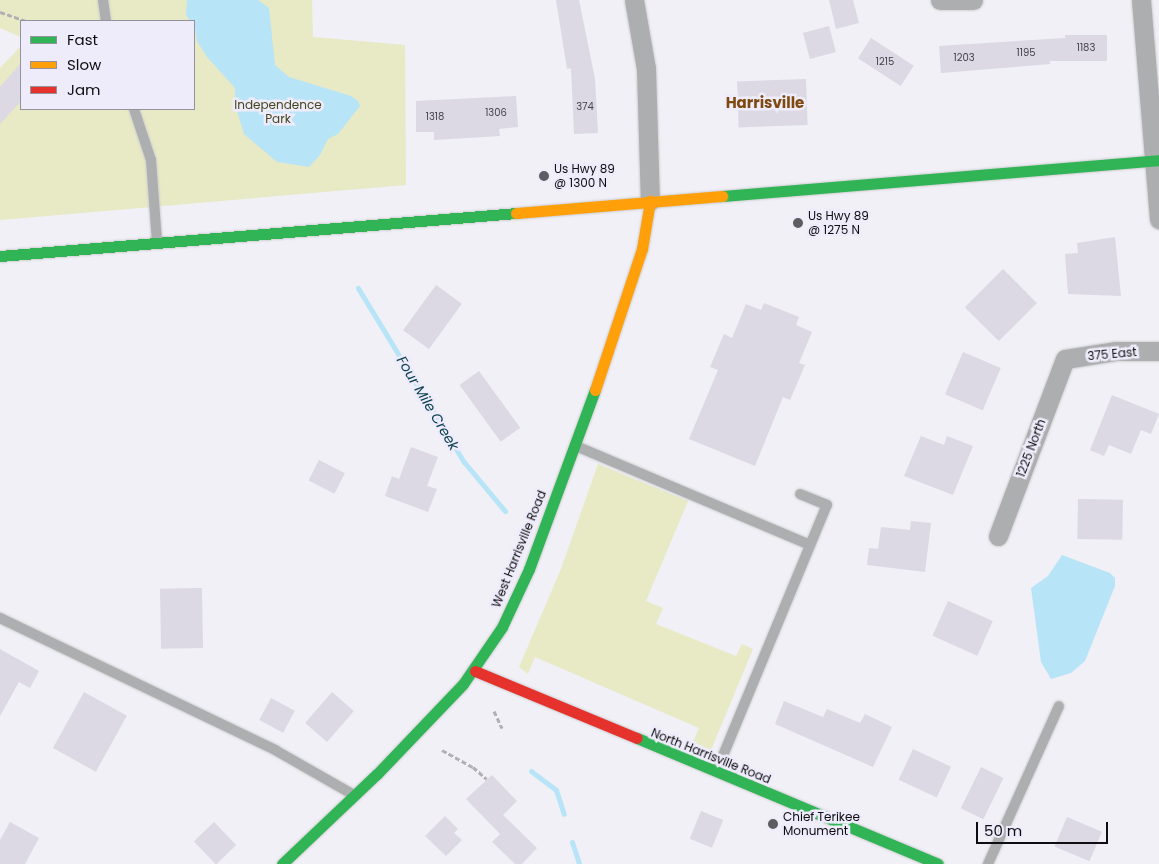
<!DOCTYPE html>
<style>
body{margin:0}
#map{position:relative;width:1159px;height:864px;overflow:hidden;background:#f0f0f6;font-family:Poppins,sans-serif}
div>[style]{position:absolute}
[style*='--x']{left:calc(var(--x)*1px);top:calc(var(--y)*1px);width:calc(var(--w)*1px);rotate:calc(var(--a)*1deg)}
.green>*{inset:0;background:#e8e9c5}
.water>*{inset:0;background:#b8e4f7}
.stream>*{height:5px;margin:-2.5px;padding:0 2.5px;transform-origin:2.5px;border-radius:2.5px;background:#b8e4f7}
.building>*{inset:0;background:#dcd8e4;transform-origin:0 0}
.path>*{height:3px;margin-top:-1.5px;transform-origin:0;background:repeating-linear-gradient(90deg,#b0b0b5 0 5px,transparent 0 7.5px)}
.roads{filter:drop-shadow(0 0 1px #cdcdd1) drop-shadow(0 0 1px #cdcdd1)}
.lane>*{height:10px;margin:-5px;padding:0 5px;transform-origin:5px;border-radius:5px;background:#adaeb0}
.street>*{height:19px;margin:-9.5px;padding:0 9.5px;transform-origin:9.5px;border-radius:9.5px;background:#adaeb0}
.fast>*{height:11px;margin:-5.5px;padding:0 5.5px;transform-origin:5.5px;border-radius:5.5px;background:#30b455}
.slow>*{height:11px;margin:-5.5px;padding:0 5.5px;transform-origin:5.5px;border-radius:5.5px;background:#ff9f0a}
.jam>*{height:11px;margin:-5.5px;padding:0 5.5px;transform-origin:5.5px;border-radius:5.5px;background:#e5322d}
.dots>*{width:14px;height:14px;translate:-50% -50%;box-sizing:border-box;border:2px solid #eeecfa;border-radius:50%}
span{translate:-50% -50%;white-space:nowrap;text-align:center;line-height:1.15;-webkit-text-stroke:5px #eeecfa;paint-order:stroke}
.number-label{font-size:10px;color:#454349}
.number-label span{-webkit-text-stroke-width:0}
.park-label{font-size:12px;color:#45461e}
.poi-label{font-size:12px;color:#0e0d11}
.left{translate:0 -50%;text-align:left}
.street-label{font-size:12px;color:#0e0d11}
.water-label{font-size:14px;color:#0d4252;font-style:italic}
.quarter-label{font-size:15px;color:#7f480f;font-weight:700}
.legend{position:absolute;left:20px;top:20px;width:175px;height:90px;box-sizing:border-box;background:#eeecfa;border:1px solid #94939d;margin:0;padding:6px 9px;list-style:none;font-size:15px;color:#0e0d11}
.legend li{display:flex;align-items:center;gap:10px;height:25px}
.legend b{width:25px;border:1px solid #94939d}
.scale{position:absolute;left:976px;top:822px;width:132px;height:22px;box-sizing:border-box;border:2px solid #0e0d11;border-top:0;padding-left:6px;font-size:15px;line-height:18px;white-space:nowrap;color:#0e0d11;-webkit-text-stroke:4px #eeecfa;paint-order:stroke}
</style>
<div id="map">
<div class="green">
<div style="clip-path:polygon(0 0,312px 0,313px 37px,405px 45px,406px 185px,0 220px,0 68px,21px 46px,21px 109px,194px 109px,194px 21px,21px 21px,21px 37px,0 28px)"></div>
<div style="clip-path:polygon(598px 464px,688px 501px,646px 601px,663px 608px,656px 624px,736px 656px,742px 644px,753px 649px,711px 750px,693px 742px,699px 728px,535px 657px,528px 674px,519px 667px,561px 569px)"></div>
</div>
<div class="water">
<div style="clip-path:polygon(187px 0,258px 0,269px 8px,275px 65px,289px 77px,351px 96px,358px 101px,360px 106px,338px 134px,328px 139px,320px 155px,309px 167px,277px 162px,244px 134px,235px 104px,235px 88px,207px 57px,197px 41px,194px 21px,190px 21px,186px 15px)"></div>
<div style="clip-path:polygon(1062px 555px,1110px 573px,1115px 578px,1115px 586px,1085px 661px,1071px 673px,1051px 679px,1041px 662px,1031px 588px,1048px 576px)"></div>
</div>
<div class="stream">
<div style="--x:358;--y:288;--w:204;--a:58.7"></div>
<div style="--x:464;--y:462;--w:64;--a:50.1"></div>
<div style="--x:531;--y:771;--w:31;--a:37"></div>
<div style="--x:556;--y:790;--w:25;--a:72"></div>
<div style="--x:572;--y:842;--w:23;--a:72"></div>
</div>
<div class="building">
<div style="clip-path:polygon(556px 0,579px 0,595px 79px,598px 133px,574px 134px,571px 68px,567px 69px)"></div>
<div style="clip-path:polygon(829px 0,853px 0,859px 23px,836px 29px)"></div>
<div style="left:829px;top:26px;width:27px;height:27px;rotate:75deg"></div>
<div style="clip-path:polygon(1065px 35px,1107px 35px,1107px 61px,1050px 61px,1050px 64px,941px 73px,939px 46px,1065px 38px)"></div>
<div style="left:871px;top:38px;width:51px;height:24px;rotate:33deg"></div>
<div style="clip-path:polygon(21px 63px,21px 101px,0 124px,0 87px)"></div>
<div style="left:806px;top:79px;width:46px;height:69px;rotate:88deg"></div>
<div style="clip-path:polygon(516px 96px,518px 127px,499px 129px,500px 136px,434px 140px,434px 132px,416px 132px,416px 101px)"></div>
<div style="clip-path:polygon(1115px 237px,1121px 296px,1068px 294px,1065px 254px,1078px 253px,1077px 243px)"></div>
<div style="left:1003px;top:269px;width:48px;height:54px;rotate:45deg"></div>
<div style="left:436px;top:285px;width:32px;height:56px;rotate:36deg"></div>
<div style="clip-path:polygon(764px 303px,799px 317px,796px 325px,812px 332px,799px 363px,805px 365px,790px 400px,783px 397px,755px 466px,689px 439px,718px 370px,710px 367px,724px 334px,732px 338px,746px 304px,761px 310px)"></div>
<div style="left:963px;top:352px;width:41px;height:46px;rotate:23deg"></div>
<div style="left:479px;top:371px;width:70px;height:24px;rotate:54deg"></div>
<div style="clip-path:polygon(1112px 395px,1159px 414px,1151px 434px,1141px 430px,1131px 454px,1109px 445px,1104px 456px,1090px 450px)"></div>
<div style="clip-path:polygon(921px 436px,944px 445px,947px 436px,973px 446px,953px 495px,904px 476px)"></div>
<div style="clip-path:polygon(411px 447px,438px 457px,427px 486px,437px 489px,428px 512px,385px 496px,392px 476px,399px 479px)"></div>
<div style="left:319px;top:460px;width:29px;height:23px;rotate:27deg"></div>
<div style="left:1078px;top:499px;width:45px;height:40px;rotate:1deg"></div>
<div style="clip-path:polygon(911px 521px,931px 523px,925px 572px,867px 565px,869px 548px,878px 549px,881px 527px,910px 530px)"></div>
<div style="left:202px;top:588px;width:60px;height:42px;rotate:89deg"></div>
<div style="left:948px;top:601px;width:49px;height:38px;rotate:24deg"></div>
<div style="clip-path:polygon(0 649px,39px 671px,30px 688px,19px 682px,0 716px)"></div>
<div style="left:84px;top:692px;width:49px;height:64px;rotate:29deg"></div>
<div style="left:332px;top:692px;width:29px;height:41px;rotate:41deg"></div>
<div style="left:271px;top:698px;width:27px;height:25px;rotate:28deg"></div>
<div style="clip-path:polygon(784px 701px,823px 717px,827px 709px,860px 723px,865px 714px,892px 727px,873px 767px,775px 724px)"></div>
<div style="left:913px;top:749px;width:42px;height:34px;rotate:25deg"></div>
<div style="left:981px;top:767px;width:25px;height:46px;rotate:26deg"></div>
<div style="clip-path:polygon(492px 775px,517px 801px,503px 815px,537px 848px,522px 864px,515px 864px,492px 842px,500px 834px,466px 799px)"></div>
<div style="left:701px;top:811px;width:24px;height:30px;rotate:22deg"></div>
<div style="clip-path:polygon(445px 816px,458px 829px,454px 833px,462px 840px,446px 856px,425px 836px)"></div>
<div style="left:1067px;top:817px;width:38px;height:32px;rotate:23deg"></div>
<div style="clip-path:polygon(10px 822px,39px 838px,25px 864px,0 864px,0 840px)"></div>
<div style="left:214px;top:822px;width:32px;height:28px;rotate:46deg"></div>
</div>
<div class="path">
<div style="--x:0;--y:12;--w:28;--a:19"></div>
<div style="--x:494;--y:711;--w:19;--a:65"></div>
<div style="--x:442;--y:750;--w:35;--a:29"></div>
<div style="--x:473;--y:767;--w:18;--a:41"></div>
</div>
<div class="roads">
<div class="lane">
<div style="--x:103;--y:0;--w:21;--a:82"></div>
<div style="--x:134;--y:109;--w:54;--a:71.6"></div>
<div style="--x:151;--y:160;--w:81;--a:85.8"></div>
<div style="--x:576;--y:446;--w:254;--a:22.9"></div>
<div style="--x:0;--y:618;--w:305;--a:25.6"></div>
<div style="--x:275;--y:750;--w:89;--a:29.7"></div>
<div style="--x:717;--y:770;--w:287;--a:-67.5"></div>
<div style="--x:827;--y:505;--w:29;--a:-158"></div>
<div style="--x:988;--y:864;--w:173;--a:-65.8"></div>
</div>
<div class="street">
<div style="--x:634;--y:0;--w:70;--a:80.1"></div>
<div style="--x:646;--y:69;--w:132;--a:88.3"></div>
<div style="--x:940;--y:0;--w:33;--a:0"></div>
<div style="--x:1141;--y:0;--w:220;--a:85.3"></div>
<div style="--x:998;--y:536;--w:189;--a:-69.3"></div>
<div style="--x:1065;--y:359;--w:52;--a:-8.9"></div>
<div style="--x:1116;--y:351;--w:43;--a:0"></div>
</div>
<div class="fast">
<div style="--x:722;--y:196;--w:438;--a:-4.7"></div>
<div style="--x:0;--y:256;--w:518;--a:-4.76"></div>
<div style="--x:637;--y:738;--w:326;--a:22.7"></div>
<div style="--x:282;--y:864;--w:131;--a:-43.5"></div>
<div style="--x:377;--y:774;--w:124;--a:-46.3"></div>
<div style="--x:463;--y:684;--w:69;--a:-55.6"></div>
<div style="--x:502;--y:627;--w:64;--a:-65"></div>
<div style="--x:529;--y:569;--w:191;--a:-69.8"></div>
</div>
<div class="slow">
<div style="--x:516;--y:213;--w:207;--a:-4.7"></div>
<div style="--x:595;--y:390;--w:149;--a:-71.6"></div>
<div style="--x:642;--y:249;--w:49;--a:-80.5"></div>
</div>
<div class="jam">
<div style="--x:475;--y:671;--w:175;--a:22.5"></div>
</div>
</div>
<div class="dots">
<div style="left:544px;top:176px;background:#5d5c61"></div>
<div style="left:798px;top:223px;background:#5d5c61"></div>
<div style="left:773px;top:824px;background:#5d5c61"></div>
</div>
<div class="number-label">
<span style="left:1086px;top:48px">1183</span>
<span style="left:1026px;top:53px">1195</span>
<span style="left:964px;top:58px">1203</span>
<span style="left:885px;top:62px">1215</span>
<span style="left:585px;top:107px">374</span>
<span style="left:496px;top:113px">1306</span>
<span style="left:435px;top:117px">1318</span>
</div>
<div class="park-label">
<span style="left:278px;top:112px">Independence<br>Park</span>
</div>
<div class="poi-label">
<span class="left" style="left:554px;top:176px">Us Hwy 89<br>@ 1300 N</span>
<span class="left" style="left:808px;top:223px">Us Hwy 89<br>@ 1275 N</span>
<span class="left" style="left:783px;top:824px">Chief Terikee<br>Monument</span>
</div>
<div class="street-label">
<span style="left:1112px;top:354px;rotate:-5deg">375 East</span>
<span style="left:1031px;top:448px;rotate:-69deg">1225 North</span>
<span style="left:519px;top:549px;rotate:-68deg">West Harrisville Road</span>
<span style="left:711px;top:756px;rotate:22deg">North Harrisville Road</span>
</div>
<div class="water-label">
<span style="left:428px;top:403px;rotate:59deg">Four Mile Creek</span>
</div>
<div class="quarter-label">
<span style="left:765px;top:103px">Harrisville</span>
</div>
<ul class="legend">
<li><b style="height:6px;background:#30b455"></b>Fast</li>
<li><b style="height:6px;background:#ff9f0a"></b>Slow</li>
<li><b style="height:6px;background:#e5322d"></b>Jam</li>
</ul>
<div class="scale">50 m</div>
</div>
